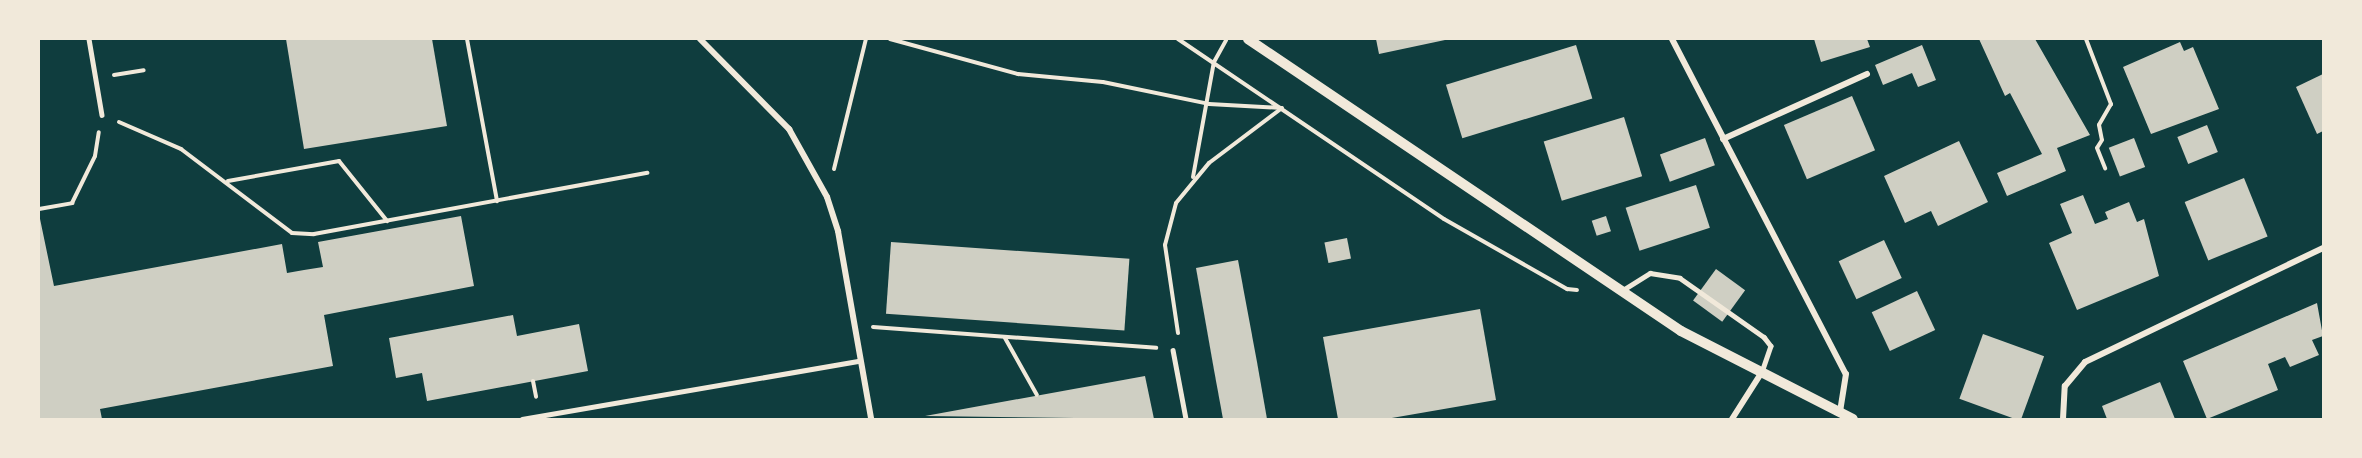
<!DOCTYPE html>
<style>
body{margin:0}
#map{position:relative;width:2362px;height:458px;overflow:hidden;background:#0f3d3e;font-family:"IBM Plex Sans",sans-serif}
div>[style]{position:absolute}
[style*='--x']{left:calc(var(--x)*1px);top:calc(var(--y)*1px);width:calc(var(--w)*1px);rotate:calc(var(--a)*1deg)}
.building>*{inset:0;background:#cfcfc3;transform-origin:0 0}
.path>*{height:4px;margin:-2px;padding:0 2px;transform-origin:2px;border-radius:2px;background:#f1e9da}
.service>*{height:4.5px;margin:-2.25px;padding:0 2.25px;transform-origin:2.25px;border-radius:2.25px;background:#f1e9da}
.minor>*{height:6px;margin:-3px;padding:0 3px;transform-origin:3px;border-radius:3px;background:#f1e9da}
.tertiary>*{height:10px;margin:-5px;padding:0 5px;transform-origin:5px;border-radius:5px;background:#f1e9da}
span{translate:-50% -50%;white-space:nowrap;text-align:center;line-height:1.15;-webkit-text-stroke:4.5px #f1e9da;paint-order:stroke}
.frame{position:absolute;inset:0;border:40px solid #f1e9da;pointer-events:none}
</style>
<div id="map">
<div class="building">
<div style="clip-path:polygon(286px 39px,432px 39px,447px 126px,304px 149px)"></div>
<div style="clip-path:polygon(1376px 39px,1445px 39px,1445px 40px,1379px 54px)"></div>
<div style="clip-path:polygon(1814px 39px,1867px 39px,1870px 47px,1821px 62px)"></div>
<div style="clip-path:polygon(1979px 39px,2035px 39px,2090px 135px,2057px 148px,2066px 171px,2007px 196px,1997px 173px,2042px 154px,2010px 93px,2005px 96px)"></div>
<div style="clip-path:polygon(2180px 42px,2184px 51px,2193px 47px,2219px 109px,2151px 134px,2123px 67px)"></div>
<div style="left:1576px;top:45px;width:56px;height:136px;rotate:73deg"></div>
<div style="clip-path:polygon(1922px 45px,1936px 80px,1918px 87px,1912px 73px,1883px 85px,1875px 65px)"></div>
<div style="clip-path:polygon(2323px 74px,2323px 131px,2317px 134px,2296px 87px)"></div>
<div style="left:1852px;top:96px;width:59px;height:74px;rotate:67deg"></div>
<div style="left:1624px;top:117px;width:62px;height:84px;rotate:73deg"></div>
<div style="left:2207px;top:125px;width:29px;height:32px;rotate:68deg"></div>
<div style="left:1705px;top:138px;width:29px;height:48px;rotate:70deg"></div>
<div style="left:2134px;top:138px;width:31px;height:27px;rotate:69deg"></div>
<div style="clip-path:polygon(1959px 141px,1988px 202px,1938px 226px,1931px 211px,1905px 223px,1884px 176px)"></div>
<div style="left:2244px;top:178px;width:63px;height:64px;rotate:68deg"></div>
<div style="left:1696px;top:185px;width:45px;height:74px;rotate:72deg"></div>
<div style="clip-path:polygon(2083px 195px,2095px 224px,2108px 219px,2105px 212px,2129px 202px,2137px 222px,2144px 219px,2159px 276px,2077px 310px,2049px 243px,2072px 233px,2060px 204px)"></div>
<div style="clip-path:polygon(39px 214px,54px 286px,282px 244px,287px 273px,304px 270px,323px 267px,318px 242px,461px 216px,474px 286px,324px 315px,333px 366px,100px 409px,102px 419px,39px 419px)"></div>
<div style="left:1606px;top:216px;width:16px;height:15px;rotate:72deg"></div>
<div style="left:1347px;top:238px;width:21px;height:23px;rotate:79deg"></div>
<div style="left:1884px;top:240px;width:42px;height:50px;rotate:65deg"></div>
<div style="left:891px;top:242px;width:239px;height:72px;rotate:4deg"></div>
<div style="clip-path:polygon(1238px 260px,1257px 362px,1267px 419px,1223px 419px,1214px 370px,1196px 268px)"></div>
<div style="left:1716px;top:269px;width:36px;height:39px;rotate:36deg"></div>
<div style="left:1917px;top:291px;width:43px;height:50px;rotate:65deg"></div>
<div style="clip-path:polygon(2317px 303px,2323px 336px,2312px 340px,2319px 355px,2290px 367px,2285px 357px,2268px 364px,2278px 390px,2207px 419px,2183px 361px)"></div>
<div style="clip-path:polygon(1480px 309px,1496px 400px,1386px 419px,1338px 419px,1323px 337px)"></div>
<div style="clip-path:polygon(513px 315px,517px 336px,579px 324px,588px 371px,427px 401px,422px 373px,396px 378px,389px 338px)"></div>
<div style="left:1983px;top:334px;width:65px;height:69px;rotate:20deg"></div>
<div style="clip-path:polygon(1145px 376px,1154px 419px,925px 416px)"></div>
<div style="clip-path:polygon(2160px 382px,2175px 419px,2107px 419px,2102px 406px)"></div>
</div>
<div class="path">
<div style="--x:467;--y:39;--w:165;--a:79.5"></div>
<div style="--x:890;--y:39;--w:133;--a:15.3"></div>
<div style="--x:1018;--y:74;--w:85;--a:5.4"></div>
<div style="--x:1103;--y:82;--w:108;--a:11.7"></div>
<div style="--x:1209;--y:104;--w:73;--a:3.1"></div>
<div style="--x:1178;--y:39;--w:321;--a:34.1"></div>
<div style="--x:1444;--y:219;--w:142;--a:29.6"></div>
<div style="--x:1567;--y:289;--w:10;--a:6"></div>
<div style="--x:2086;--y:39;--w:70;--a:69"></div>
<div style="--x:2111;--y:104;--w:24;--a:120"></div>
<div style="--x:2099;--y:125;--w:15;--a:79"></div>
<div style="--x:2102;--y:140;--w:9;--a:122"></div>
<div style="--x:2097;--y:148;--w:22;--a:68"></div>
<div style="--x:114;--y:75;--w:30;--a:-9"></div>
<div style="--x:119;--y:122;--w:68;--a:23.5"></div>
<div style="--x:181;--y:149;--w:139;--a:37.1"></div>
<div style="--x:292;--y:233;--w:22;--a:3"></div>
<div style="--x:314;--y:234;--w:339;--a:-10.4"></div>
<div style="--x:834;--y:169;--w:134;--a:-76.2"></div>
<div style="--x:1193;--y:177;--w:117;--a:-79.7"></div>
<div style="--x:1214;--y:62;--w:25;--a:-61"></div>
<div style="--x:228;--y:181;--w:113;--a:-10.2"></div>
<div style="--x:339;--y:161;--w:77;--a:51.3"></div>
<div style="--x:39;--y:209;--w:34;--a:-10"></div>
<div style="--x:72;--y:203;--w:52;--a:-63.9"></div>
<div style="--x:95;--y:156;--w:24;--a:-81"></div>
<div style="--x:873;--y:327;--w:284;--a:4.2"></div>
<div style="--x:1178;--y:333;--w:89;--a:-98.4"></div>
<div style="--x:1165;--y:245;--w:43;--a:-75.3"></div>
<div style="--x:1176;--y:203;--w:52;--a:-50.5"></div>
<div style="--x:1209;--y:163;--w:91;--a:-37"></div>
<div style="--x:1005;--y:338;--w:65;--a:60.7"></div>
<div style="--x:533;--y:381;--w:16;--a:79"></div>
</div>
<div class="service">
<div style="--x:89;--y:39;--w:77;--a:80.3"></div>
<div style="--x:1623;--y:290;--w:32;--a:-32"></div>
<div style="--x:1650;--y:273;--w:30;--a:9"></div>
<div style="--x:1680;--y:278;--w:103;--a:35.1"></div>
<div style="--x:1764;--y:337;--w:11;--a:52"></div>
<div style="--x:1771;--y:346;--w:28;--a:109"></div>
<div style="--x:1173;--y:350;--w:70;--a:79.3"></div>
<div style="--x:522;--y:419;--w:342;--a:-9.8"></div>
</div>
<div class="minor">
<div style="--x:700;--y:39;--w:127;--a:45.3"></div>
<div style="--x:789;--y:129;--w:78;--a:60.8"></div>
<div style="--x:827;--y:197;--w:36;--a:72"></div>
<div style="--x:838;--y:231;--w:191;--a:80"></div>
<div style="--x:1672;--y:39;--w:377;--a:62.6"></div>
<div style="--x:1846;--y:374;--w:39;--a:99"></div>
<div style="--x:1723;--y:139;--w:158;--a:-24.3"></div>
<div style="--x:1732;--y:419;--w:52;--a:-57.5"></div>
<div style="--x:2063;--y:419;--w:33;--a:-87"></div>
<div style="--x:2065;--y:386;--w:31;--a:-50"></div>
<div style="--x:2085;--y:362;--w:264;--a:-25.6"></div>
</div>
<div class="tertiary">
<div style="--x:1248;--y:39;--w:522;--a:33.99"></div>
<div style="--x:1681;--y:331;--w:193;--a:27.1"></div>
</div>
<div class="frame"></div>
</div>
